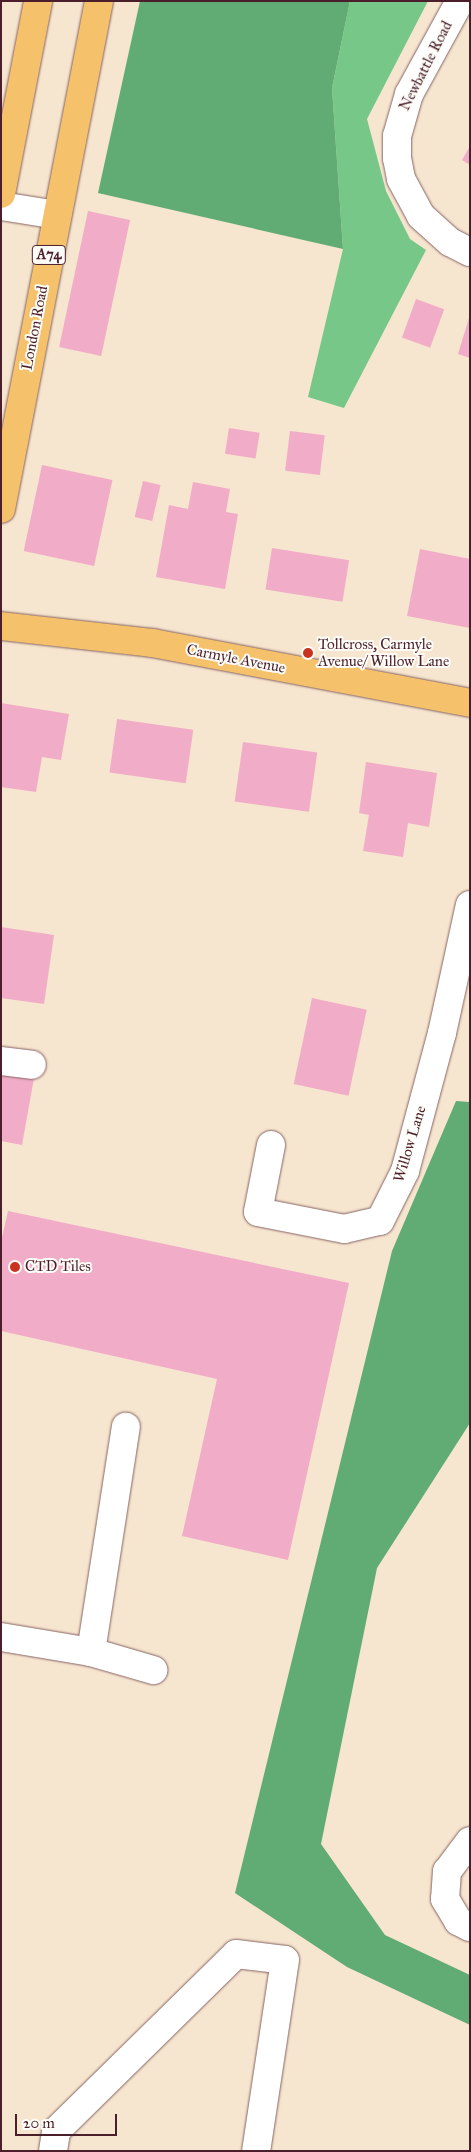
<!DOCTYPE html>
<style>
body{margin:0}
#map{position:relative;width:471px;height:2152px;overflow:hidden;background:#f6e5cf;font-family:"IM FELL Great Primer",serif}
div>[style]{position:absolute}
[style*='--x']{left:calc(var(--x)*1px);top:calc(var(--y)*1px);width:calc(var(--w)*1px);rotate:calc(var(--a)*1deg)}
.green>*{inset:0;background:#76c788}
.forest>*{inset:0;background:#60ac74}
.building>*{inset:0;background:#f1adc8;transform-origin:0 0}
.roads{filter:drop-shadow(0 0 1px #866464) drop-shadow(0 0 1px #866464)}
.minor>*{height:28px;margin:-14px;padding:0 14px;transform-origin:14px;border-radius:14px;background:#fff}
.major>*{height:28px;margin:-14px;padding:0 14px;transform-origin:14px;border-radius:14px;background:#f5c16b}
.dots>*{width:14px;height:14px;translate:-50% -50%;box-sizing:border-box;border:2px solid #fdfcf7;border-radius:50%}
span{translate:-50% -50%;white-space:nowrap;text-align:center;line-height:1.15;-webkit-text-stroke:4px #fdfcf7;paint-order:stroke}
.shield-label span{padding:1px 4px;background:#fdfcf7;border:1px solid;border-radius:4px;-webkit-text-stroke-width:0}
.shield-label{font-size:14px;color:#4a1f2b;font-weight:700}
.street-label{font-size:15px;color:#4a1f2b}
.poi-label{font-size:15px;color:#4a1f2b}
.left{translate:0 -50%;text-align:left}
.frame{position:absolute;inset:0;border:2px solid #4a1f2b;pointer-events:none}
.scale{position:absolute;left:15px;top:2114px;width:102px;height:22px;box-sizing:border-box;border:2px solid #4a1f2b;border-top:0;padding-left:6px;font-size:15px;line-height:18px;white-space:nowrap;color:#4a1f2b;-webkit-text-stroke:4px #fdfcf7;paint-order:stroke}
</style>
<div id="map">
<div class="green">
<div style="clip-path:polygon(350px 1px,428px 1px,367px 119px,386px 191px,410px 239px,426px 250px,344px 408px,308px 397px,343px 249px,332px 88px)"></div>
</div>
<div class="forest">
<div style="clip-path:polygon(140px 1px,350px 1px,332px 88px,343px 249px,98px 193px)"></div>
<div style="clip-path:polygon(456px 1101px,470px 1102px,470px 1423px,377px 1568px,321px 1844px,385px 1935px,470px 1975px,470px 2025px,347px 1967px,235px 1893px,392px 1251px)"></div>
</div>
<div class="building">
<div style="clip-path:polygon(470px 146px,470px 165px,462px 160px)"></div>
<div style="left:88px;top:211px;width:43px;height:139px;rotate:12deg"></div>
<div style="left:416px;top:299px;width:30px;height:41px;rotate:20deg"></div>
<div style="clip-path:polygon(469px 318px,470px 318px,470px 358px,458px 354px)"></div>
<div style="left:229px;top:428px;width:31px;height:26px;rotate:9deg"></div>
<div style="left:290px;top:431px;width:35px;height:40px;rotate:7deg"></div>
<div style="left:42px;top:465px;width:72px;height:88px;rotate:12deg"></div>
<div style="left:143px;top:481px;width:18px;height:37px;rotate:13deg"></div>
<div style="clip-path:polygon(193px 482px,230px 489px,226px 512px,238px 514px,225px 589px,156px 577px,169px 505px,188px 509px)"></div>
<div style="left:272px;top:548px;width:78px;height:42px;rotate:9deg"></div>
<div style="clip-path:polygon(420px 549px,470px 559px,470px 628px,407px 616px)"></div>
<div style="clip-path:polygon(1px 703px,69px 714px,61px 760px,42px 757px,36px 792px,1px 787px)"></div>
<div style="left:117px;top:719px;width:77px;height:54px;rotate:8deg"></div>
<div style="left:243px;top:742px;width:75px;height:60px;rotate:8deg"></div>
<div style="clip-path:polygon(366px 762px,437px 773px,429px 827px,408px 823px,403px 857px,363px 851px,369px 815px,359px 813px)"></div>
<div style="clip-path:polygon(1px 927px,54px 935px,44px 1004px,1px 998px)"></div>
<div style="left:312px;top:998px;width:56px;height:88px;rotate:12deg"></div>
<div style="clip-path:polygon(1px 1072px,34px 1078px,22px 1145px,1px 1141px)"></div>
<div style="clip-path:polygon(8px 1211px,349px 1283px,288px 1560px,182px 1536px,217px 1379px,1px 1331px,1px 1242px)"></div>
</div>
<div class="roads">
<div class="minor">
<div style="--x:460;--y:1;--w:106;--a:118.7"></div>
<div style="--x:409;--y:94;--w:44;--a:105.9"></div>
<div style="--x:397;--y:136;--w:22;--a:90"></div>
<div style="--x:397;--y:158;--w:21;--a:79"></div>
<div style="--x:401;--y:179;--w:42;--a:61.6"></div>
<div style="--x:421;--y:216;--w:39;--a:42"></div>
<div style="--x:450;--y:242;--w:22;--a:27"></div>
<div style="--x:1;--y:206;--w:57;--a:9.1"></div>
<div style="--x:1;--y:1061;--w:31;--a:7"></div>
<div style="--x:271;--y:1145;--w:68;--a:101"></div>
<div style="--x:258;--y:1212;--w:88;--a:11.2"></div>
<div style="--x:344;--y:1229;--w:37;--a:-13"></div>
<div style="--x:380;--y:1221;--w:56;--a:-63.4"></div>
<div style="--x:405;--y:1171;--w:143;--a:-75"></div>
<div style="--x:442;--y:1033;--w:131;--a:-77.7"></div>
<div style="--x:1;--y:1637;--w:91;--a:9.5"></div>
<div style="--x:91;--y:1652;--w:65;--a:16.2"></div>
<div style="--x:91;--y:1652;--w:228;--a:-81.2"></div>
<div style="--x:470;--y:1841;--w:38;--a:127"></div>
<div style="--x:447;--y:1871;--w:28;--a:94"></div>
<div style="--x:445;--y:1899;--w:26;--a:59"></div>
<div style="--x:458;--y:1921;--w:13;--a:27"></div>
<div style="--x:53;--y:2151;--w:20;--a:-81"></div>
<div style="--x:56;--y:2131;--w:252;--a:-44.5"></div>
<div style="--x:236;--y:1954;--w:49;--a:7"></div>
<div style="--x:285;--y:1960;--w:193;--a:98.6"></div>
</div>
<div class="major">
<div style="--x:1;--y:194;--w:197;--a:-79.1"></div>
<div style="--x:1;--y:509;--w:517;--a:-79.08"></div>
<div style="--x:1;--y:626;--w:153;--a:6.4"></div>
<div style="--x:153;--y:643;--w:323;--a:10.7"></div>
</div>
</div>
<div class="dots">
<div style="left:308px;top:653px;background:#c8321e"></div>
<div style="left:15px;top:1267px;background:#c8321e"></div>
</div>
<div class="shield-label">
<span style="left:49px;top:255px">A74</span>
</div>
<div class="street-label">
<span style="left:426px;top:66px;rotate:-63deg">Newbattle Road</span>
<span style="left:35px;top:328px;rotate:-79deg">London Road</span>
<span style="left:236px;top:659px;rotate:11deg">Carmyle Avenue</span>
<span style="left:410px;top:1144px;rotate:-73deg">Willow Lane</span>
</div>
<div class="poi-label">
<span class="left" style="left:318px;top:653px">Tollcross, Carmyle<br>Avenue/ Willow Lane</span>
<span class="left" style="left:25px;top:1267px">CTD Tiles</span>
</div>
<div class="frame"></div>
<div class="scale">20 m</div>
</div>
